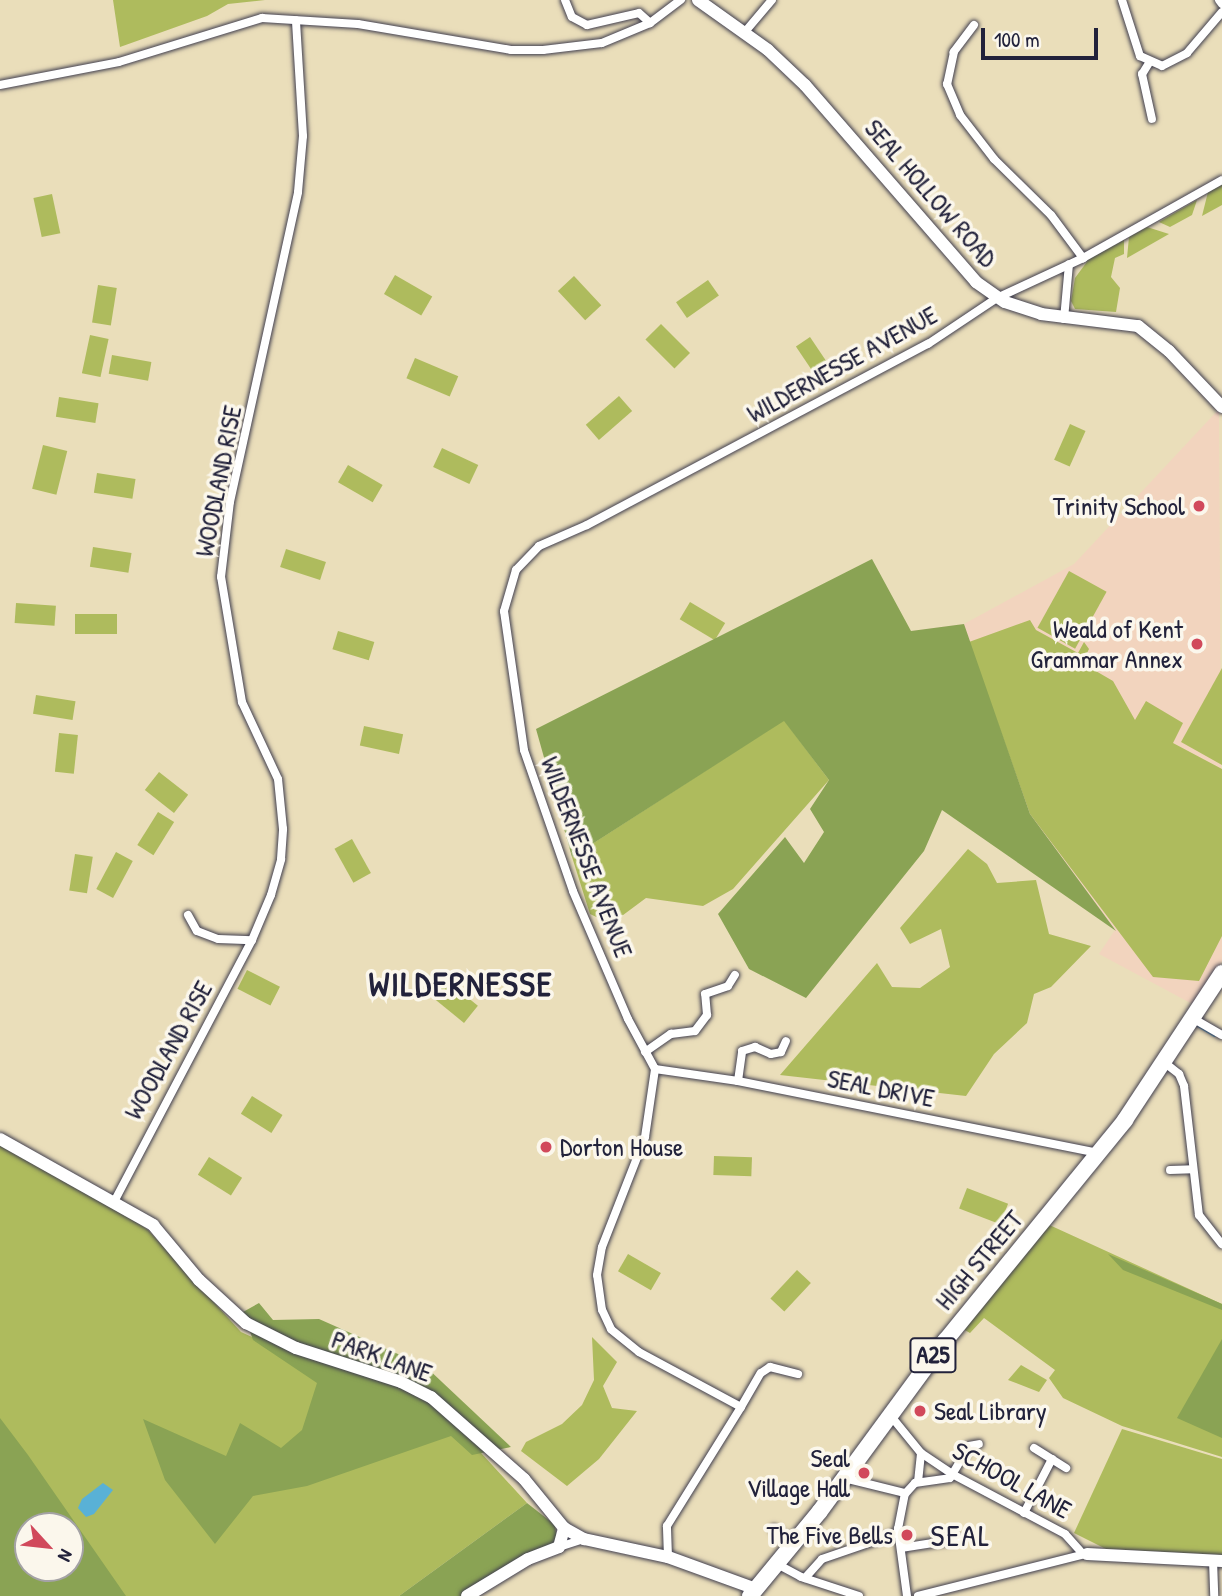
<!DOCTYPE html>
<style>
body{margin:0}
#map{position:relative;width:1222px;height:1596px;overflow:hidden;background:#eadeba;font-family:"Patrick Hand",sans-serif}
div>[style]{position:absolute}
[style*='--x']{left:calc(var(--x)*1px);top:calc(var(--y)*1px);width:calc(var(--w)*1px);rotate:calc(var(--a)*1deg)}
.built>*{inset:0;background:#f2d4be}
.green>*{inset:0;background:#aebb5d;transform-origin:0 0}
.forest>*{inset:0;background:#8aa354}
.water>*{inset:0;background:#59b1d6}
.stream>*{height:2.5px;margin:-1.25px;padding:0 1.25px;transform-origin:1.25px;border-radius:1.25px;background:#59b1d6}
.roads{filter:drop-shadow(0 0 2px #403e4e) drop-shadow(0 0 2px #403e4e)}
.street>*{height:8px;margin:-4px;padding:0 4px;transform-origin:4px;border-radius:4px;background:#fff}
.secondary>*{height:12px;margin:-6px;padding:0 6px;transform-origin:6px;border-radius:6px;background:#fff}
.highway>*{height:16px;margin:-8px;padding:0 8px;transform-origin:8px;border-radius:8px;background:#fff}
.dots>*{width:19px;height:19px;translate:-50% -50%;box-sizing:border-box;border:4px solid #fbf7ec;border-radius:50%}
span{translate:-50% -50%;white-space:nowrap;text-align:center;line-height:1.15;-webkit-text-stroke:7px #fbf7ec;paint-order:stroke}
.shield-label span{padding:2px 5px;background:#fbf7ec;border:2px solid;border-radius:5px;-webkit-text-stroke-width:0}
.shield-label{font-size:24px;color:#22223b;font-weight:700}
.street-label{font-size:26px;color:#22223b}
.poi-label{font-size:26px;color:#22223b}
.right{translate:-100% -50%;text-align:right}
.left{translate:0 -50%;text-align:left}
.quarter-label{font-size:30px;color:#22223b;letter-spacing:2px}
.district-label{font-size:33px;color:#22223b;font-weight:700;letter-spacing:2px}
.north{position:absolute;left:14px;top:1512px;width:70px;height:70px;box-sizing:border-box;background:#fbf7ec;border:2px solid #a4a2a5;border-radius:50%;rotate:117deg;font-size:19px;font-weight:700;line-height:28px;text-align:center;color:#22223b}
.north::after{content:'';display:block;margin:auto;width:24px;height:32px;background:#d1495b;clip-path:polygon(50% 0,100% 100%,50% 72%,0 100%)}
.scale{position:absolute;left:981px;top:28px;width:117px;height:32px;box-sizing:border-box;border:4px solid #22223b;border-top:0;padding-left:9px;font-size:21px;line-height:24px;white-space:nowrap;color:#22223b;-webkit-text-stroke:5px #fbf7ec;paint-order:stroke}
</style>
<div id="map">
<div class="built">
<div style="clip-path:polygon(1219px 409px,1222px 961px,1196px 1006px,1099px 954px,1115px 930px,824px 706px,911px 631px,964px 624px,1074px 564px)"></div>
</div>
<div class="green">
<div style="clip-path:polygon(113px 0,265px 0,228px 4px,207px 16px,120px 47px)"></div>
<div style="clip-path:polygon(1222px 184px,1222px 205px,1202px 216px,1208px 192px)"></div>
<div style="left:52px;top:194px;width:40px;height:19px;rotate:78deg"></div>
<div style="clip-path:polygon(1197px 200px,1192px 215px,1170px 227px,1159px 222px)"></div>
<div style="clip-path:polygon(1147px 227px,1169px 234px,1127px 258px,1129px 237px)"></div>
<div style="clip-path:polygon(1124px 240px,1124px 254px,1115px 258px,1111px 277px,1120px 288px,1116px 312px,1075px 309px,1071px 301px,1075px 278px,1089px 259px)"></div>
<div style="left:395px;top:275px;width:43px;height:22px;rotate:30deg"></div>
<div style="left:574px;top:276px;width:40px;height:22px;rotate:47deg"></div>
<div style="left:708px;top:280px;width:19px;height:39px;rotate:55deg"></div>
<div style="left:98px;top:285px;width:19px;height:38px;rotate:9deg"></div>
<div style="left:661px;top:324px;width:41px;height:22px;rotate:45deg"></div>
<div style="left:90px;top:335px;width:19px;height:39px;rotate:12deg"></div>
<div style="left:810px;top:337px;width:40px;height:17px;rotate:56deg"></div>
<div style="left:112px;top:355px;width:40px;height:19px;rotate:10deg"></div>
<div style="left:415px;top:358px;width:47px;height:22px;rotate:23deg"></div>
<div style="left:619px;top:396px;width:20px;height:44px;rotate:49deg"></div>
<div style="left:59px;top:397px;width:40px;height:20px;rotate:9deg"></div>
<div style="left:1070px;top:424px;width:17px;height:39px;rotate:24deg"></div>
<div style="left:43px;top:445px;width:25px;height:45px;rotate:14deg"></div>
<div style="left:442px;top:448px;width:40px;height:21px;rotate:25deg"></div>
<div style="left:348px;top:465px;width:40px;height:20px;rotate:30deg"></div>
<div style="left:97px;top:473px;width:39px;height:20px;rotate:9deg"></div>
<div style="left:93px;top:547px;width:39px;height:20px;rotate:9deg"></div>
<div style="left:286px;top:549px;width:42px;height:19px;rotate:18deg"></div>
<div style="left:1069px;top:571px;width:43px;height:65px;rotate:29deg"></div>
<div style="left:690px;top:602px;width:41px;height:20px;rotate:31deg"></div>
<div style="left:16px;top:603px;width:40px;height:20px;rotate:4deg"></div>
<div style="left:75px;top:614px;width:42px;height:20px"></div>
<div style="clip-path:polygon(1030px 620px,1036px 630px,1078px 653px,1084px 642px,1089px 649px,1082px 663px,1113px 681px,1135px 720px,1146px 701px,1183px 723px,1173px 743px,1222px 769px,1222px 936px,1199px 981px,1153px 977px,1030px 814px,969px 642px)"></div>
<div style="left:338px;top:631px;width:38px;height:19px;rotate:17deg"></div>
<div style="clip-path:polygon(1222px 668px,1222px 765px,1181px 742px)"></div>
<div style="left:36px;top:695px;width:40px;height:19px;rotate:9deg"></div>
<div style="clip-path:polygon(784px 720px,829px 780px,733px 889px,703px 906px,646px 898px,611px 924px,590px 914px,572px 857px)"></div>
<div style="left:364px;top:726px;width:40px;height:20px;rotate:12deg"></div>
<div style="left:59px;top:733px;width:19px;height:39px;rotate:6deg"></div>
<div style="left:159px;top:772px;width:37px;height:23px;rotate:38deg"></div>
<div style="left:158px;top:812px;width:19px;height:39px;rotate:32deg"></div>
<div style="left:352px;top:839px;width:39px;height:20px;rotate:61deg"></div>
<div style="clip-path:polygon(968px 849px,987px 864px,997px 883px,1036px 880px,1049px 934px,1091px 946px,1051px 987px,1034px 994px,1027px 1023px,994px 1054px,966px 1096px,780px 1075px,877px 963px,892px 987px,920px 988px,950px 967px,941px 929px,910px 944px,900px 928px)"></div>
<div style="left:116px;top:852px;width:19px;height:42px;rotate:28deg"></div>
<div style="left:75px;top:854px;width:18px;height:37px;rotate:9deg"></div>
<div style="left:247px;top:970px;width:37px;height:21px;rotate:27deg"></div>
<div style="left:446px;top:980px;width:41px;height:22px;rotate:39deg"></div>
<div style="left:252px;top:1096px;width:36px;height:21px;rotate:32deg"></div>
<div style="clip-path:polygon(evenodd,0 1145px,111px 1205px,148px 1230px,241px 1332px,460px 1430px,527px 1503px,399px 1596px,0 1596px,0 1145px,28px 1526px,70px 1526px,70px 1568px,28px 1568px,28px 1526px)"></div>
<div style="left:714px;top:1156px;width:38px;height:19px;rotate:2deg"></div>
<div style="left:209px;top:1157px;width:39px;height:21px;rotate:32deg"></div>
<div style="left:967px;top:1188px;width:44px;height:22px;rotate:21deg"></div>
<div style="clip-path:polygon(1045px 1223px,1222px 1304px,1222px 1457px,1122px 1426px,1063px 1398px,1049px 1378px,1055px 1370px,984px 1318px,970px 1333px,961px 1328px)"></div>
<div style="left:628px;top:1254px;width:38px;height:20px;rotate:30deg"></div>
<div style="left:797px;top:1270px;width:19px;height:39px;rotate:43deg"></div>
<div style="clip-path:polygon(592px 1337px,617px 1362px,603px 1386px,612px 1408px,637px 1411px,599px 1459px,567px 1486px,521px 1451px,526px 1442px,562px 1424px,582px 1405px,594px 1380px)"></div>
<div style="clip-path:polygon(1021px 1365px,1047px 1380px,1039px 1392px,1008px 1380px)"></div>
<div style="clip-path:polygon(1122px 1429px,1222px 1459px,1222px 1555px,1106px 1549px,1074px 1533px)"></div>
</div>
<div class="forest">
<div style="clip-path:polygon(872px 559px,911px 631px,964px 624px,1030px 814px,1116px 931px,942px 810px,924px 851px,806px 998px,749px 969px,718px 914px,785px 837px,804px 863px,824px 832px,810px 809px,829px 780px,784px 721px,572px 857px,536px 729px)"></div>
<div style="clip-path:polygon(1108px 1254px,1222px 1304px,1222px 1310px,1123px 1270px)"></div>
<div style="clip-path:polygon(259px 1303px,273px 1320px,319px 1319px,425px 1366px,511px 1447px,472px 1455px,451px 1436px,307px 1486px,253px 1496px,215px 1544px,165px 1480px,143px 1419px,226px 1456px,240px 1423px,281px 1448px,302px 1430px,317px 1383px,253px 1340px,243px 1312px)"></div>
<div style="clip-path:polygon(1222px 1339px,1222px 1438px,1177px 1418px)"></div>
<div style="clip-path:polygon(evenodd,0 1418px,28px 1455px,126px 1596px,0 1596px,0 1418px,28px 1526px,70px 1526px,70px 1568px,28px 1568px,28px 1526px)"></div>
<div style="clip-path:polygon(527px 1503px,555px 1525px,557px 1541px,470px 1596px,399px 1596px)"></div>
</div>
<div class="water">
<div style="clip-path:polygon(103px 1483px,113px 1490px,94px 1514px,86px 1517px,78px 1508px,82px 1499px)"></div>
</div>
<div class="stream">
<div style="--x:1196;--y:1024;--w:21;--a:31"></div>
</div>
<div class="roads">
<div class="street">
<div style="--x:565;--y:0;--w:18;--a:68"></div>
<div style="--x:572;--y:17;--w:17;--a:28"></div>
<div style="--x:587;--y:25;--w:53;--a:-13"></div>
<div style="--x:639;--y:13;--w:15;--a:42"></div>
<div style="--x:1122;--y:0;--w:59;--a:72.2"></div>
<div style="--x:1140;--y:56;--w:24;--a:24"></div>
<div style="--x:1162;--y:66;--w:28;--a:-27"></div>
<div style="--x:1187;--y:53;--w:54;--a:-49.5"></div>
<div style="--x:1219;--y:0;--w:5;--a:53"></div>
<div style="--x:974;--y:25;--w:34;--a:127"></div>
<div style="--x:954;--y:52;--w:33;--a:102"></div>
<div style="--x:947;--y:84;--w:34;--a:67"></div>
<div style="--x:960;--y:115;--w:56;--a:52.3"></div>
<div style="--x:994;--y:159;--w:80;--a:44.5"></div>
<div style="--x:1051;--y:215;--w:54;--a:53.3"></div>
<div style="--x:744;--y:33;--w:43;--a:-49.7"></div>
<div style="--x:1149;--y:63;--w:13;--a:122"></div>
<div style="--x:1142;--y:74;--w:46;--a:77.5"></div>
<div style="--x:0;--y:85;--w:121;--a:-10.9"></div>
<div style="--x:119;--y:62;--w:150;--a:-17.1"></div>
<div style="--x:262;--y:18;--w:96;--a:3.6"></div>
<div style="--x:358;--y:24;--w:155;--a:9.6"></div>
<div style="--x:511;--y:50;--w:32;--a:0"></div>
<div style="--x:543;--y:50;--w:59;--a:-6.8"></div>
<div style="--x:602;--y:43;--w:52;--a:-22.6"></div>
<div style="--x:650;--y:23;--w:39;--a:-37"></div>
<div style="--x:1064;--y:319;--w:55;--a:-84.8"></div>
<div style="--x:188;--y:915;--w:18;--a:61"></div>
<div style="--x:197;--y:931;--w:22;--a:21"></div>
<div style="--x:218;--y:939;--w:34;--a:2"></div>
<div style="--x:1194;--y:1019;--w:32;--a:30"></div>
<div style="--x:645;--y:1052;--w:32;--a:-35"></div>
<div style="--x:671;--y:1034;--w:24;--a:-7"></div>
<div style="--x:695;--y:1031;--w:20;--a:-53"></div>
<div style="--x:707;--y:1015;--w:21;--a:-95"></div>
<div style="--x:705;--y:994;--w:24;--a:-19"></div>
<div style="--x:728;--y:986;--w:13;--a:-58"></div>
<div style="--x:1165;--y:1063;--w:18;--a:38"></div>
<div style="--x:1179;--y:1074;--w:13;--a:67"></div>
<div style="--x:1184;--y:1086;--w:130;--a:83.4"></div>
<div style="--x:1199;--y:1215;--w:37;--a:52"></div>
<div style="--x:655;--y:1069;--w:84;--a:8.2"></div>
<div style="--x:738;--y:1081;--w:366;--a:11.3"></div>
<div style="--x:738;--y:1081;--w:30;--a:-82"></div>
<div style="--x:742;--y:1051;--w:14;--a:-17"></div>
<div style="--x:755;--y:1047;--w:17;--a:24"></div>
<div style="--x:771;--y:1054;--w:10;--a:-11"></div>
<div style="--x:781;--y:1052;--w:12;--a:-66"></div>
<div style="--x:1170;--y:1170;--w:23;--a:-2"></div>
<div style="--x:115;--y:1200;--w:294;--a:-62.2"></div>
<div style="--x:252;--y:940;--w:49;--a:-67.1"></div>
<div style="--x:271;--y:895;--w:37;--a:-74"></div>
<div style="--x:281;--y:859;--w:30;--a:-86"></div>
<div style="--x:283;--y:829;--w:50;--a:-95.7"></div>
<div style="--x:278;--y:779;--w:85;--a:-115.1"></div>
<div style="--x:242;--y:702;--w:127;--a:-99.5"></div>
<div style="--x:221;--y:577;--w:76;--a:-83.2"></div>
<div style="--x:230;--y:502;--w:317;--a:-77.6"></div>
<div style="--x:298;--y:192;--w:56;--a:-84.9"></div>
<div style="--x:303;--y:136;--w:116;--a:-93.5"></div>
<div style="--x:741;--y:1407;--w:39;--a:-60"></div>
<div style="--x:761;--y:1373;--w:11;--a:-34"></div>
<div style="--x:770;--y:1367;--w:29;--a:14"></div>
<div style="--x:890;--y:1415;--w:49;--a:50.8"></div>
<div style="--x:921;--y:1453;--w:37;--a:34"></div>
<div style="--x:952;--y:1474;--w:128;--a:28"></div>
<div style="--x:1065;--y:1534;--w:27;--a:48"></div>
<div style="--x:1034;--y:1448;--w:38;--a:32"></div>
<div style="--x:844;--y:1478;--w:63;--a:13.8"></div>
<div style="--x:918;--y:1482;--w:29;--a:-84"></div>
<div style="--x:1024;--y:1513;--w:61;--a:-62.6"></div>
<div style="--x:774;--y:1529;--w:24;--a:35"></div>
<div style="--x:559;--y:1547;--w:26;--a:-18"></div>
<div style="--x:901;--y:1548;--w:58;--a:-9"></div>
<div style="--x:668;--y:1557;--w:31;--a:-92"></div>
<div style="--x:667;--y:1526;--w:140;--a:-58.1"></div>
<div style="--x:741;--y:1407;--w:116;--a:-151.7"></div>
<div style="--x:639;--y:1352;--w:36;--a:-141"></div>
<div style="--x:611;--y:1329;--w:21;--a:-115"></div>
<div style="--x:602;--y:1310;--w:35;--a:-98"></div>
<div style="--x:597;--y:1275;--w:28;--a:-80"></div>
<div style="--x:602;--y:1247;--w:118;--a:-68.6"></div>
<div style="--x:645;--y:1137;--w:69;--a:-81.6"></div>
<div style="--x:655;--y:1069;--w:57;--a:-118.4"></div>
<div style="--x:628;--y:1019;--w:139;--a:-113.3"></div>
<div style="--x:573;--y:891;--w:149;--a:-109.2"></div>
<div style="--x:524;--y:750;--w:140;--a:-98.2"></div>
<div style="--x:504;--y:611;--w:43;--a:-73.7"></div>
<div style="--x:516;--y:570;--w:33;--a:-46"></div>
<div style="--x:539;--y:546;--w:52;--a:-23.6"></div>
<div style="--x:587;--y:525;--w:386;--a:-28"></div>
<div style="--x:928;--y:344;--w:83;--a:-33.7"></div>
<div style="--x:997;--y:298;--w:95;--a:-24.9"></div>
<div style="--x:1083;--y:258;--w:159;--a:-29.3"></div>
<div style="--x:1213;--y:1560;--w:36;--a:88"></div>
<div style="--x:777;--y:1564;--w:27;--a:28"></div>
<div style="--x:801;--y:1577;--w:61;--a:18.1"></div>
<div style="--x:805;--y:1578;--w:25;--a:-48"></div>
<div style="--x:822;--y:1559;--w:80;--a:-18.9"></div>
<div style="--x:907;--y:1596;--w:68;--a:-97.7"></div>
<div style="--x:898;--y:1529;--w:36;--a:-79"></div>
<div style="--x:905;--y:1494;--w:15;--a:-48"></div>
<div style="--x:915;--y:1483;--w:35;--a:-8"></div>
<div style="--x:950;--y:1478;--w:37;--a:-59"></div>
<div style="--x:969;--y:1446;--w:10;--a:-11"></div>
<div style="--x:918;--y:1596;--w:172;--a:-14.1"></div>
</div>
<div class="secondary">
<div style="--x:698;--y:0;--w:86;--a:35.5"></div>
<div style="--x:768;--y:50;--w:51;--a:43.4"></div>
<div style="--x:805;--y:85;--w:261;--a:49"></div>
<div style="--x:976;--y:282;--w:35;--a:35"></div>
<div style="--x:1005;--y:302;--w:38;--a:18"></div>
<div style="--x:1041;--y:314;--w:98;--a:7.1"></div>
<div style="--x:1138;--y:326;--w:40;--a:39"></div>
<div style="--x:1169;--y:351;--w:77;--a:46.6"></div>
<div style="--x:0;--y:1139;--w:176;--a:29.3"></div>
<div style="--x:153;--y:1225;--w:72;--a:50.1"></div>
<div style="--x:199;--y:1280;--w:64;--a:42.5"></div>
<div style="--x:246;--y:1323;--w:56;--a:26.6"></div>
<div style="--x:296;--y:1348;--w:110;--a:17.9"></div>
<div style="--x:401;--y:1382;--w:34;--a:27"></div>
<div style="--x:431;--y:1397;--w:124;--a:41.4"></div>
<div style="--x:524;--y:1479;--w:63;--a:50.8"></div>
<div style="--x:564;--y:1528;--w:23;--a:29"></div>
<div style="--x:584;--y:1539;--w:86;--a:12.1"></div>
<div style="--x:668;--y:1557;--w:94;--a:20"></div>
<div style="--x:1087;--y:1554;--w:135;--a:3"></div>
<div style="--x:467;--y:1596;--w:71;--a:-31.2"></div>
<div style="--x:528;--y:1559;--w:33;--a:-21"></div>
<div style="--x:559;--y:1547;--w:20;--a:-75"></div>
</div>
<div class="highway">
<div style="--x:750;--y:1596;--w:110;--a:-50.5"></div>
<div style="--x:820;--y:1511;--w:211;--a:-53.7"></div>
<div style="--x:945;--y:1341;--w:285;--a:-50.8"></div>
<div style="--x:1125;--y:1120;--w:176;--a:-56.6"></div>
</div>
</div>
<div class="dots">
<div style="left:1199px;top:506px;background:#d1495b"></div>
<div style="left:1197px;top:644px;background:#d1495b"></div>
<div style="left:546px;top:1147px;background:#d1495b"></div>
<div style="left:920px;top:1411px;background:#d1495b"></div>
<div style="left:864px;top:1473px;background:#d1495b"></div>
<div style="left:907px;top:1535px;background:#d1495b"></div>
</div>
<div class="shield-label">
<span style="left:933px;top:1355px">A25</span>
</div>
<div class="street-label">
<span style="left:931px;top:193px;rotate:49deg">SEAL HOLLOW ROAD</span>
<span style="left:842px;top:364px;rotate:-29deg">WILDERNESSE AVENUE</span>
<span style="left:218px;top:481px;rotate:-79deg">WOODLAND RISE</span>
<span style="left:587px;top:857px;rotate:69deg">WILDERNESSE AVENUE</span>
<span style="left:168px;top:1050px;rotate:-61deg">WOODLAND RISE</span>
<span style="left:881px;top:1088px;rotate:11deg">SEAL DRIVE</span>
<span style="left:979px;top:1260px;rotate:-50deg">HIGH STREET</span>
<span style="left:382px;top:1356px;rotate:20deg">PARK LANE</span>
<span style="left:1012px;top:1480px;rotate:29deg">SCHOOL LANE</span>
</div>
<div class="poi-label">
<span class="right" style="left:1185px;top:506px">Trinity School</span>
<span class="right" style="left:1183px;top:644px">Weald of Kent<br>Grammar Annex</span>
<span class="left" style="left:560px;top:1147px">Dorton House</span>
<span class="left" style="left:934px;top:1411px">Seal Library</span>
<span class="right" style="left:850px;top:1473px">Seal<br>Village Hall</span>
<span class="right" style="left:893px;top:1535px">The Five Bells</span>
</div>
<div class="quarter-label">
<span style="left:961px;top:1535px">SEAL</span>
</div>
<div class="district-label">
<span style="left:461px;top:985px">WILDERNESSE</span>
</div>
<div class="north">N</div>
<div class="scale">100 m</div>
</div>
